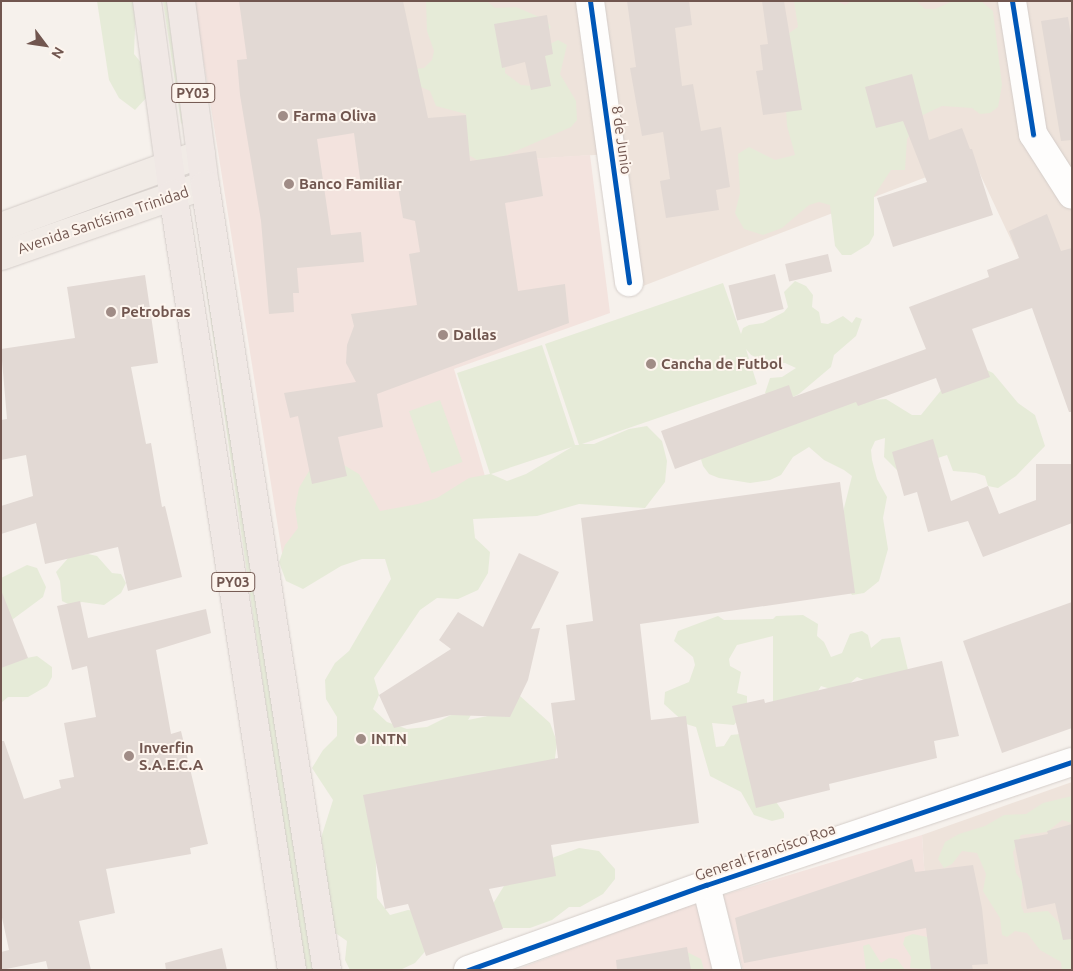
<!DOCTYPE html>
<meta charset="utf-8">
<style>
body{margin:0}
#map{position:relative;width:1073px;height:971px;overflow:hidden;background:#f6f1ec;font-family:Ubuntu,sans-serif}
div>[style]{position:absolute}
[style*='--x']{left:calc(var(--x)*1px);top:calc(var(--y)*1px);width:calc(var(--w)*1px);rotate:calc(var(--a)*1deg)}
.residential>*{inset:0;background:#eee3db}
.commercial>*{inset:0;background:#f3e3de}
.green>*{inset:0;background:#e6ebd8;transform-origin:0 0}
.building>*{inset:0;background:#e2d9d4;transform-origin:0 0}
.roads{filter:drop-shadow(0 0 1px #d4cdc9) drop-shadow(0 0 1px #d4cdc9)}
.minor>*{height:28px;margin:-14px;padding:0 14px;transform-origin:14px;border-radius:14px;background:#fefdfc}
.major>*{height:28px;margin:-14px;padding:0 14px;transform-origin:14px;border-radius:14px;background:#f1ebe6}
.highway>*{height:28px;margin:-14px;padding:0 14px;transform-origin:14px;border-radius:14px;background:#f0e8e5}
.cycleway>*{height:5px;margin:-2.5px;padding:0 2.5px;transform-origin:2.5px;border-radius:2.5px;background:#0057b8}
.dots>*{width:14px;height:14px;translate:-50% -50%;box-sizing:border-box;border:2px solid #fdf5ee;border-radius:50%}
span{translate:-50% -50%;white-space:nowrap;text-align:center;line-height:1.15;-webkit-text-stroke:4px #fdf5ee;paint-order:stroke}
.shield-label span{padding:1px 4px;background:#fdf5ee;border:1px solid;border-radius:4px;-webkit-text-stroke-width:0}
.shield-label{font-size:14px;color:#71564f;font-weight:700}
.poi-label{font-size:15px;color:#71564f;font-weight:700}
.left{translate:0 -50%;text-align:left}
.street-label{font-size:15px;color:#71564f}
.frame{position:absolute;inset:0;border:2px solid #71564f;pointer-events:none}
.north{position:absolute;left:20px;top:20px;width:50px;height:50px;-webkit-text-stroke:4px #fdf5ee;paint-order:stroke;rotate:121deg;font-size:14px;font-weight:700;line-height:20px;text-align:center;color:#71564f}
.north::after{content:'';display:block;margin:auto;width:18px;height:22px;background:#71564f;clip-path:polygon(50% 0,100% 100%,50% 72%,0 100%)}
</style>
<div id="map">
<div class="residential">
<div style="clip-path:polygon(377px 1px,1072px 1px,1072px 297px,1043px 308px,973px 159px,643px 286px,626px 153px,404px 167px)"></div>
<div style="clip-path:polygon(1072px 782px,1072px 970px,931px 970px,922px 835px)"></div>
</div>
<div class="commercial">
<div style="clip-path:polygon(194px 1px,377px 1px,404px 167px,590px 155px,610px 313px,454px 369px,489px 490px,283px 559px)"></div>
<div style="clip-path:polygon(922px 835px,931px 970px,743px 970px,723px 895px)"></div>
<div style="clip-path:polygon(700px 901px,715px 970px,515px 970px)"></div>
</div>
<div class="green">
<div style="clip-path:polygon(97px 1px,136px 1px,134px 54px,152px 76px,148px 96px,135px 110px,119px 98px,109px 80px)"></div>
<div style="clip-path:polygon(163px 1px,173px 1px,185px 126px,181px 123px)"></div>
<div style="clip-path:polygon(426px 1px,487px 1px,495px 8px,516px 7px,544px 19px,551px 27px,544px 34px,506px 51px,505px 73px,521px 85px,532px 86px,548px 45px,558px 40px,567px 45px,560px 74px,576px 101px,577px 120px,571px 127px,498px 159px,477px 160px,469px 155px,460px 127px,466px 114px,436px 106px,430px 91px,421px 87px,414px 69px,424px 68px,432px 60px,434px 51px,427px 31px)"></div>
<div style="clip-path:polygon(794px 1px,837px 1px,845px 5px,852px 1px,916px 1px,925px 9px,935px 9px,953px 1px,981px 1px,993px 11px,1002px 85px,998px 107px,990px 113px,980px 114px,972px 108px,942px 106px,923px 115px,907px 139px,905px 170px,891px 170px,874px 196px,874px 235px,869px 244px,851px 255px,842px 255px,835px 246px,830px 205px,819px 202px,809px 205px,782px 228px,763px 235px,744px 229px,735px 213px,740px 193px,738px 154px,749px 147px,775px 160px,795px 155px,787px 126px,782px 38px,798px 27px)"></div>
<div style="clip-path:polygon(200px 246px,202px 249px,315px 970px,304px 970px)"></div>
<div style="clip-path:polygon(evenodd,795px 281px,806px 286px,813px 295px,812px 307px,819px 312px,821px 323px,828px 324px,843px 316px,852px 323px,856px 317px,862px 319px,856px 336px,834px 355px,831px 367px,799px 394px,785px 401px,775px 400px,765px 393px,770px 378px,782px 377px,796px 368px,785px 363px,769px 363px,751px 355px,746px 349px,757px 384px,582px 444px,594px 444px,629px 429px,647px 426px,662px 441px,667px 461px,665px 482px,645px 508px,579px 504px,537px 516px,473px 519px,475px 538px,490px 552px,488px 573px,478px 590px,458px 599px,437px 598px,420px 610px,374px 678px,379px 695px,373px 709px,387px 722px,407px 729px,427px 727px,453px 714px,471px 715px,468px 720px,488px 716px,520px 696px,550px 723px,557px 742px,552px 783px,375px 836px,377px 898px,390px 915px,408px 910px,428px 913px,429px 947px,415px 963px,400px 970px,350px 970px,345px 960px,347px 941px,331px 930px,319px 877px,325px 859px,321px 838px,333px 800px,312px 768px,323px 750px,337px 736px,337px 717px,326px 699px,325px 680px,335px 663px,349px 651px,391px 579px,385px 559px,362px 559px,341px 566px,303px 589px,286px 581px,279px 562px,285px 545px,298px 528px,295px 508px,299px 488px,309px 471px,323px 460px,342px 464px,359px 474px,380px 511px,418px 504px,437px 498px,469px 478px,490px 474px,457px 373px,542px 345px,575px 445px,579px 445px,545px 344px,723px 283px,741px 334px,743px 328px,749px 325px,763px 323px,784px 312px,788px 307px,784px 292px,795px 281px,572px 447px,526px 474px,507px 481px,491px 474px,572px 447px)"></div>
<div style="clip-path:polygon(983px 368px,993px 373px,1018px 403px,1035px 415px,1045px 446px,1016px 476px,998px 488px,988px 486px,985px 476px,976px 473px,953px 471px,947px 455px,898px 471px,884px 457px,885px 438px,875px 441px,871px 450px,872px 460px,877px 479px,887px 497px,883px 518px,888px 549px,879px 581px,864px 593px,852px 595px,847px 586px,842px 516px,852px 476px,844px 470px,824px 460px,809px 447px,793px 457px,781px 475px,770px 480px,750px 483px,719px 478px,709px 474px,703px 466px,700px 456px,847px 402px,886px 399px,912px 415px,921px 415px,947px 383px)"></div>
<div style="left:440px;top:400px;width:66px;height:33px;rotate:70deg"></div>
<div style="clip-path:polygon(88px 554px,97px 556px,112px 573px,121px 574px,126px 583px,121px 593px,104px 605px,82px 602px,70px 605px,62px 601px,60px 581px,56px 572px,69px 557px)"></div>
<div style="clip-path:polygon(27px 565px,37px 568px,46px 587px,43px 597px,1px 628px,1px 578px)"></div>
<div style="clip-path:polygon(803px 615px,818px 624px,817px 636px,824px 642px,831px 657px,842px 653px,850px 634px,862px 631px,868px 635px,871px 648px,882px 639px,900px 637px,908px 670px,885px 689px,857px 677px,840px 692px,821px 686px,814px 697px,773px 702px,773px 636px,737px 645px,729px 659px,730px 666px,741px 672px,737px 693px,747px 696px,747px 708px,734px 725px,712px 723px,716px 747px,724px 746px,731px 735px,740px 734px,766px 788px,784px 813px,784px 818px,772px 821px,754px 815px,741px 792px,710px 776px,696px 727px,686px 724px,664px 704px,665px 692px,689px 682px,695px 665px,693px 657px,674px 641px,678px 631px,718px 616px,724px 620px,773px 619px,776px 616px)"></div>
<div style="clip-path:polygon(37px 656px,52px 667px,52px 677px,47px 686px,28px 697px,8px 697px,1px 703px,1px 663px)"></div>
<div style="clip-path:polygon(1072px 796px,1072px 823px,1062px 820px,1047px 832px,1021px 835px,1013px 852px,1016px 873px,1023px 883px,1021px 905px,1024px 913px,1048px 911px,1061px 925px,1072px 927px,1072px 970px,1062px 970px,1061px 962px,1040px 950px,1027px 933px,1015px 931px,1007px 937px,1002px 935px,1000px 918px,983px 891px,986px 874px,977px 853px,962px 851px,952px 864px,944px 868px,938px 859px,945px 842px,959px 834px,985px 826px,1004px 815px,1026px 814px,1043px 803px)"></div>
<div style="clip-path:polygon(579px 848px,599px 851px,615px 869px,615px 879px,603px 894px,580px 907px,569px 907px,552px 920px,530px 928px,502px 928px,491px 907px,504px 886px,552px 858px)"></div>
<div style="clip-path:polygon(913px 934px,932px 938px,933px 970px,910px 968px,911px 957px,903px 944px,905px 937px)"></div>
<div style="clip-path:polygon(869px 944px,881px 963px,889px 958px,897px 959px,905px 970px,866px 970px,863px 946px)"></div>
<div style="clip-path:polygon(683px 950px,701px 959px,704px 970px,673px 970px)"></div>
</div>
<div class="building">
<div style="clip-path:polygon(239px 1px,403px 1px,428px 118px,466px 115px,470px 161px,536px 151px,543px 196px,505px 203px,518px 291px,565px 284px,569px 323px,377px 394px,383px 427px,338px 437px,347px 476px,312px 484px,298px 416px,290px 418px,284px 393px,356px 382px,346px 363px,347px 345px,354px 326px,351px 314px,417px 305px,409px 254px,420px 252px,415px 221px,403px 218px,397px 181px,361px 186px,354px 133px,317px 139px,331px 235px,361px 232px,364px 262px,297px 268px,299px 293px,293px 293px,294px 312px,269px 314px,261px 221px,240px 95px,237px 60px,247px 59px)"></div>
<div style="clip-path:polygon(627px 1px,689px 1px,692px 25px,675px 28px,682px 86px,693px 84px,701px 131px,721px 127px,730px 187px,716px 190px,719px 210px,666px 218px,660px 181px,670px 179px,663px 132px,642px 136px,630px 68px,636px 67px)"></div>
<div style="clip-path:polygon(762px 1px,784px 1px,802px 110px,763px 115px,756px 71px,763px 70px,760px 45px,768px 44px)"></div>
<div style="clip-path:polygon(547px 15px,553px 54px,545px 56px,551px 86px,531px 90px,525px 62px,502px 68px,494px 24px)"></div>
<div style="clip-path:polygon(1068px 17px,1072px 42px,1072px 140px,1061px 141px,1041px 21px)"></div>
<div style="clip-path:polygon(912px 74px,929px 140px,962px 128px,970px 149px,972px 149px,993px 215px,893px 247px,877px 198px,927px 182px,903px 121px,876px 128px,865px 87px)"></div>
<div style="clip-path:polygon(1047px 214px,1061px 251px,1072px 248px,1072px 412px,1069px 412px,1032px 308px,972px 329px,990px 377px,942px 394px,936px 378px,858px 406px,856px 402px,675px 469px,661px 431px,789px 385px,793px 397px,926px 349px,909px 307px,989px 277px,987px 270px,1019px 258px,1009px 231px)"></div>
<div style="left:828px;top:254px;width:18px;height:44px;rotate:77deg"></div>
<div style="left:775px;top:274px;width:36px;height:48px;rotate:76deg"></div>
<div style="clip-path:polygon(145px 275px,158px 363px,131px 367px,146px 444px,151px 443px,162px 507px,165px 506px,182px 577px,128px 591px,118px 547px,45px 564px,36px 523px,1px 534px,1px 506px,33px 496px,26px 455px,1px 460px,1px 420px,7px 419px,1px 349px,75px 338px,67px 287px)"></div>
<div style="clip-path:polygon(933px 439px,951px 501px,988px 486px,999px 514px,1036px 500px,1036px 464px,1072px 464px,1072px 523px,983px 557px,968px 521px,928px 532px,917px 492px,904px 496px,892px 452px)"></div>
<div style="clip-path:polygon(840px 482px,855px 593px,640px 624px,651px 720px,686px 716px,699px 823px,551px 845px,556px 876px,489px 889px,503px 929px,426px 956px,408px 904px,385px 909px,363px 795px,558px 758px,551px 703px,575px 700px,566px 625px,593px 621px,581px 518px)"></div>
<div style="clip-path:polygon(519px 553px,559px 572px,531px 629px,540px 628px,528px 680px,510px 717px,451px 715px,394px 728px,379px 695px,451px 649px,439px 640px,458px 612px,483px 627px)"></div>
<div style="clip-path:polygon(1px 590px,28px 658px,1px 668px)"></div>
<div style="clip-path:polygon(80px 601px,88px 638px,206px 609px,211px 633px,156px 650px,171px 734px,181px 731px,208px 844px,190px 848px,191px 854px,106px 869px,115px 913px,79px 921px,91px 970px,48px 970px,46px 961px,1px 970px,1px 952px,9px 950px,1px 913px,1px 741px,4px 741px,24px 799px,61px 788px,59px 780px,74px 777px,64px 723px,96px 717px,87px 666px,72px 670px,57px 606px)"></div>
<div style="clip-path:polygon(1072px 602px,1072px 728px,1002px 753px,963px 641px)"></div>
<div style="clip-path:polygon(942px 661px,959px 736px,934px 741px,937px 758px,829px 784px,830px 790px,756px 808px,732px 706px,764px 699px,765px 703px)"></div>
<div style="clip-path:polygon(1072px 824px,1072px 939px,1063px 940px,1055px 903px,1027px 909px,1014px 840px,1048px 834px,1047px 831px)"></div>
<div style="clip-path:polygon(912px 859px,915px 872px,973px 865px,982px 908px,988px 964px,972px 965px,973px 970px,931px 970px,926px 928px,744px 963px,735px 918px)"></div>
<div style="clip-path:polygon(687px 947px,691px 970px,617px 970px,616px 960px)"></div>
<div style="clip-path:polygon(222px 948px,227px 970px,166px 970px,165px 963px)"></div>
</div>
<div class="roads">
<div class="minor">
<div style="--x:590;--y:1;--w:284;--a:82.1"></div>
<div style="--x:1012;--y:1;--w:135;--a:81"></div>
<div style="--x:1033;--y:134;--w:72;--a:57.4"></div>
<div style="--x:706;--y:885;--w:88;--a:76.1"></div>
<div style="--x:468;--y:970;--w:253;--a:-19.7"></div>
<div style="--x:706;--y:885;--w:386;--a:-18.6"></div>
</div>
<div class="major">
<div style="--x:1;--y:227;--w:213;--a:-20.1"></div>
<div style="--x:1;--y:256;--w:216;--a:-19.2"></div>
</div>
<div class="highway">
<div style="--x:147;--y:1;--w:195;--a:82.3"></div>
<div style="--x:173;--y:194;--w:785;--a:81.28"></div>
<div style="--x:181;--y:1;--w:186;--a:82.6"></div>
<div style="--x:205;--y:185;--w:794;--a:81.17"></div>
</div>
</div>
<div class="cycleway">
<div style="--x:590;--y:1;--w:284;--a:82.1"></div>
<div style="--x:1012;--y:1;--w:135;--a:81"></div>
<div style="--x:468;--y:970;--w:253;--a:-19.7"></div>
<div style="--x:706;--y:885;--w:386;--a:-18.6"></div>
</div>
<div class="dots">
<div style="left:283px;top:116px;background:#a08c86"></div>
<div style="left:289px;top:184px;background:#a08c86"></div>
<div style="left:111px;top:312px;background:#a08c86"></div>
<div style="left:443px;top:335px;background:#a08c86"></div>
<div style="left:651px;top:364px;background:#a08c86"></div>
<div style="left:361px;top:739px;background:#a08c86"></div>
<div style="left:129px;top:756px;background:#a08c86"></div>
</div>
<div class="shield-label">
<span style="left:193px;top:93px">PY03</span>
<span style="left:233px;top:582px">PY03</span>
</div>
<div class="poi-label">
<span class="left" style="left:293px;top:116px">Farma Oliva</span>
<span class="left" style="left:299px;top:184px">Banco Familiar</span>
<span class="left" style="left:121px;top:312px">Petrobras</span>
<span class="left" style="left:453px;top:335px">Dallas</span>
<span class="left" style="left:661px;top:364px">Cancha de Futbol</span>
<span class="left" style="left:371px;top:739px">INTN</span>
<span class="left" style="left:139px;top:756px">Inverfin<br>S.A.E.C.A</span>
</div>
<div class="street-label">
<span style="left:622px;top:140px;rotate:82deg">8 de Junio</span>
<span style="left:103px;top:220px;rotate:-19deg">Avenida Santísima Trinidad</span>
<span style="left:765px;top:852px;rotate:-19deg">General Francisco Roa</span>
</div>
<div class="frame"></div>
<div class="north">N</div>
</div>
